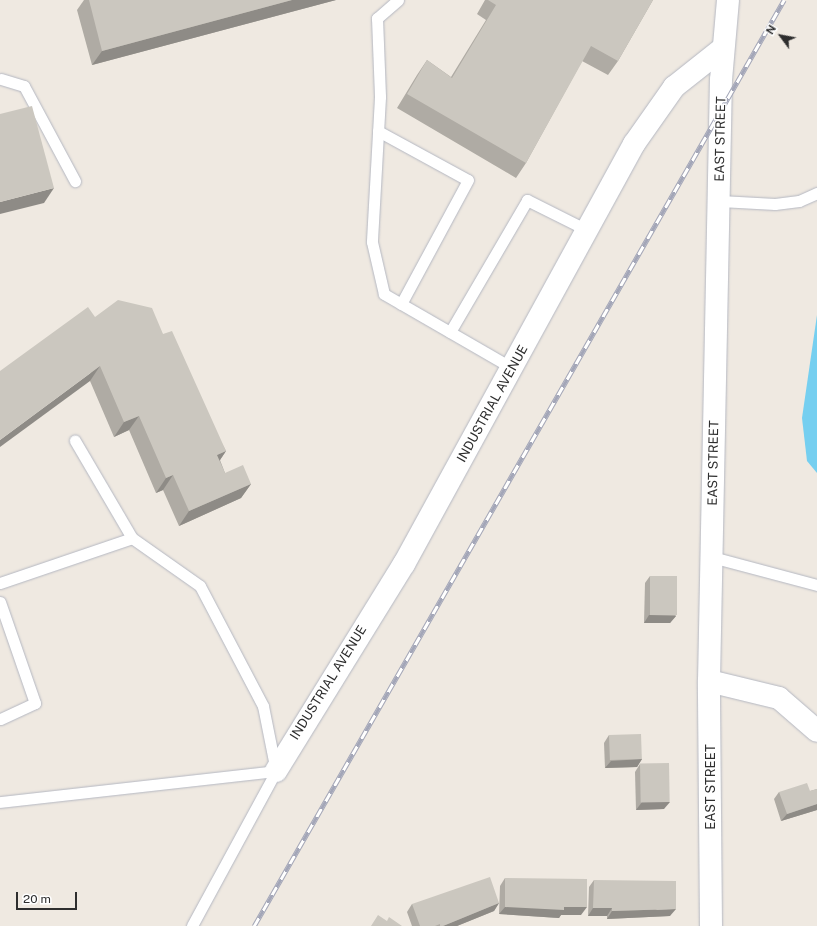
<!DOCTYPE html>
<style>
body{margin:0}
#map{position:relative;width:817px;height:926px;overflow:hidden;background:#efe9e1;font-family:"Public Sans",sans-serif}
div>[style]{position:absolute}
[style*='--x']{left:calc(var(--x)*1px);top:calc(var(--y)*1px);width:calc(var(--w)*1px);rotate:calc(var(--a)*1deg)}
.water>*{inset:0;background:#75cff0}
.roads{filter:drop-shadow(0 0 1px #b4b7c1) drop-shadow(0 0 1px #b4b7c1)}
.service>*{height:11px;margin:-5.5px;padding:0 5.5px;transform-origin:5.5px;border-radius:5.5px;background:#fff}
.minor>*{height:22px;margin:-11px;padding:0 11px;transform-origin:11px;border-radius:11px;background:#fff}
.secondary>*{height:22px;margin:-11px;padding:0 11px;transform-origin:11px;border-radius:11px;background:#fff}
.rail>*{height:4.5px;margin-top:-2.25px;transform-origin:0;background:repeating-linear-gradient(90deg,#fff 0 9px,#a3a6b8 0 18px);box-sizing:border-box;border-block:1px solid #a3a6b8}
.wall>*{inset:0;background:#afaba4}
.shaded-wall>*{inset:0;background:#8e8b86}
.building>*{inset:0;background:#cbc7bf;transform-origin:0 0}
span{translate:-50% -50%;white-space:nowrap;text-align:center;line-height:1.15;-webkit-text-stroke:3px #fff;paint-order:stroke}
.street-label{font-size:13px;color:#2e2e2e}
.north{position:absolute;left:761px;top:16px;width:40px;height:40px;-webkit-text-stroke:3px #fff;paint-order:stroke;rotate:302deg;font-size:11px;font-weight:700;line-height:16px;text-align:center;color:#2e2e2e}
.north::after{content:'';display:block;margin:auto;width:14px;height:18px;background:#2e2e2e;clip-path:polygon(50% 0,100% 100%,50% 72%,0 100%)}
.scale{position:absolute;left:16px;top:892px;width:61px;height:18px;box-sizing:border-box;border:2px solid #2e2e2e;border-top:0;padding-left:5px;font-size:12px;line-height:14px;white-space:nowrap;color:#2e2e2e;-webkit-text-stroke:3px #fff;paint-order:stroke}
</style>
<div id="map">
<div class="water">
<div style="clip-path:polygon(817px 315px,817px 473px,807px 461px,802px 418px)"></div>
</div>
<div class="roads">
<div class="service">
<div style="--x:398;--y:0;--w:28;--a:139"></div>
<div style="--x:377;--y:18;--w:79;--a:87.8"></div>
<div style="--x:380;--y:97;--w:145;--a:93.2"></div>
<div style="--x:372;--y:242;--w:53;--a:77"></div>
<div style="--x:384;--y:294;--w:148;--a:30"></div>
<div style="--x:1;--y:79;--w:24;--a:17"></div>
<div style="--x:24;--y:86;--w:108;--a:61.8"></div>
<div style="--x:378;--y:131;--w:102;--a:28.6"></div>
<div style="--x:468;--y:180;--w:141;--a:118.4"></div>
<div style="--x:720;--y:201;--w:55;--a:3.1"></div>
<div style="--x:775;--y:204;--w:24;--a:-7"></div>
<div style="--x:799;--y:201;--w:20;--a:-24"></div>
<div style="--x:450;--y:332;--w:153;--a:-59.7"></div>
<div style="--x:527;--y:200;--w:69;--a:26.6"></div>
<div style="--x:132;--y:538;--w:83;--a:35.2"></div>
<div style="--x:200;--y:586;--w:136;--a:62.3"></div>
<div style="--x:263;--y:706;--w:66;--a:78.7"></div>
<div style="--x:276;--y:771;--w:176;--a:118.5"></div>
<div style="--x:712;--y:557;--w:109;--a:14.9"></div>
<div style="--x:0;--y:583;--w:139;--a:-18.8"></div>
<div style="--x:132;--y:538;--w:113;--a:-120.4"></div>
<div style="--x:0;--y:602;--w:107;--a:70.9"></div>
<div style="--x:35;--y:703;--w:38;--a:155"></div>
<div style="--x:0;--y:802;--w:278;--a:-6.4"></div>
</div>
<div class="minor">
<div style="--x:709;--y:681;--w:72;--a:13.7"></div>
<div style="--x:779;--y:698;--w:50;--a:41"></div>
<div style="--x:276;--y:771;--w:243;--a:-58.3"></div>
<div style="--x:404;--y:564;--w:479;--a:-61.3"></div>
<div style="--x:634;--y:144;--w:70;--a:-54.9"></div>
<div style="--x:674;--y:87;--w:61;--a:-38.4"></div>
</div>
<div class="secondary">
<div style="--x:711;--y:926;--w:245;--a:-90.5"></div>
<div style="--x:709;--y:681;--w:601;--a:-88.86"></div>
<div style="--x:721;--y:80;--w:80;--a:-85"></div>
</div>
</div>
<div class="rail">
<div style="--x:254;--y:926;--w:1067;--a:-60.22"></div>
</div>
<div class="wall">
<div style="clip-path:polygon(84px 0,336px 0,92px 65px,77px 10px)"></div>
<div style="clip-path:polygon(485px 0,653px 0,618px 61px,608px 75px,582px 61px,526px 163px,516px 178px,397px 108px,417px 75px,427px 60px,451px 77px,486px 20px,477px 14px)"></div>
<div style="clip-path:polygon(95px 317px,163px 334px,226px 451px,220px 460px,225px 473px,251px 484px,241px 498px,179px 526px,163px 490px,156px 493px,129px 430px,114px 437px,90px 381px)"></div>
<div style="clip-path:polygon(650px 576px,676px 616px,670px 623px,644px 623px,645px 583px)"></div>
<div style="clip-path:polygon(609px 735px,642px 759px,637px 767px,605px 768px,604px 743px)"></div>
<div style="clip-path:polygon(640px 764px,664px 809px,636px 810px,635px 772px)"></div>
<div style="clip-path:polygon(817px 789px,817px 811px,817px 810px,781px 821px,774px 799px,779px 792px,810px 791px)"></div>
<div style="clip-path:polygon(505px 878px,581px 915px,561px 915px,559px 918px,499px 914px,500px 886px)"></div>
<div style="clip-path:polygon(594px 880px,670px 916px,607px 919px,607px 916px,588px 916px,589px 887px)"></div>
<div style="clip-path:polygon(499px 903px,494px 911px,457px 926px,412px 926px,407px 912px,412px 904px)"></div>
</div>
<div class="shaded-wall">
<div style="clip-path:polygon(292px 0,336px 0,92px 65px,102px 51px)"></div>
<div style="clip-path:polygon(54px 188px,44px 203px,0 214px,0 202px)"></div>
<div style="clip-path:polygon(100px 366px,90px 381px,0 447px,0 440px)"></div>
<div style="clip-path:polygon(139px 416px,129px 430px,114px 437px,124px 422px)"></div>
<div style="clip-path:polygon(226px 451px,216px 466px,217px 455px)"></div>
<div style="clip-path:polygon(173px 475px,163px 490px,156px 493px,166px 478px)"></div>
<div style="clip-path:polygon(251px 484px,241px 498px,179px 526px,189px 511px)"></div>
<div style="clip-path:polygon(649px 615px,676px 616px,670px 623px,644px 623px)"></div>
<div style="clip-path:polygon(642px 759px,637px 767px,605px 768px,611px 761px)"></div>
<div style="clip-path:polygon(642px 802px,670px 802px,664px 809px,636px 810px)"></div>
<div style="clip-path:polygon(817px 804px,817px 810px,781px 821px,787px 814px)"></div>
<div style="clip-path:polygon(499px 903px,494px 911px,457px 926px,443px 926px)"></div>
<div style="clip-path:polygon(505px 907px,587px 907px,581px 915px,561px 915px,559px 918px,499px 914px)"></div>
<div style="clip-path:polygon(593px 908px,612px 908px,607px 916px,588px 916px)"></div>
<div style="clip-path:polygon(676px 909px,670px 916px,607px 919px,612px 911px)"></div>
</div>
<div class="building">
<div style="clip-path:polygon(89px 0,292px 0,102px 51px)"></div>
<div style="clip-path:polygon(488px 0,653px 0,618px 61px,591px 46px,526px 163px,407px 94px,427px 60px,452px 78px,496px 5px)"></div>
<div style="clip-path:polygon(32px 106px,54px 188px,0 202px,0 114px)"></div>
<div style="clip-path:polygon(118px 300px,152px 308px,163px 334px,172px 331px,226px 451px,217px 455px,225px 473px,243px 465px,251px 484px,189px 511px,173px 475px,166px 478px,139px 416px,124px 422px,100px 366px,0 440px,0 371px,88px 307px,95px 317px)"></div>
<div style="left:650px;top:576px;width:27px;height:39px"></div>
<div style="left:641px;top:734px;width:25px;height:32px;rotate:88deg"></div>
<div style="left:669px;top:763px;width:39px;height:29px;rotate:89deg"></div>
<div style="clip-path:polygon(807px 783px,810px 791px,817px 789px,817px 804px,787px 814px,779px 792px)"></div>
<div style="clip-path:polygon(490px 877px,499px 903px,443px 926px,440px 926px,440px 924px,435px 926px,420px 926px,412px 904px)"></div>
<div style="clip-path:polygon(505px 878px,587px 879px,587px 907px,564px 907px,564px 910px,505px 907px)"></div>
<div style="clip-path:polygon(594px 880px,676px 881px,676px 909px,612px 911px,612px 908px,593px 908px)"></div>
<div style="clip-path:polygon(378px 915px,387px 921px,389px 917px,402px 926px,371px 926px)"></div>
</div>
<div class="street-label">
<span style="left:721px;top:139px;rotate:-89deg">EAST STREET</span>
<span style="left:493px;top:404px;rotate:-61deg">INDUSTRIAL AVENUE</span>
<span style="left:714px;top:463px;rotate:-89deg">EAST STREET</span>
<span style="left:329px;top:683px;rotate:-58deg">INDUSTRIAL AVENUE</span>
<span style="left:711px;top:787px;rotate:-90deg">EAST STREET</span>
</div>
<div class="north">N</div>
<div class="scale">20 m</div>
</div>
